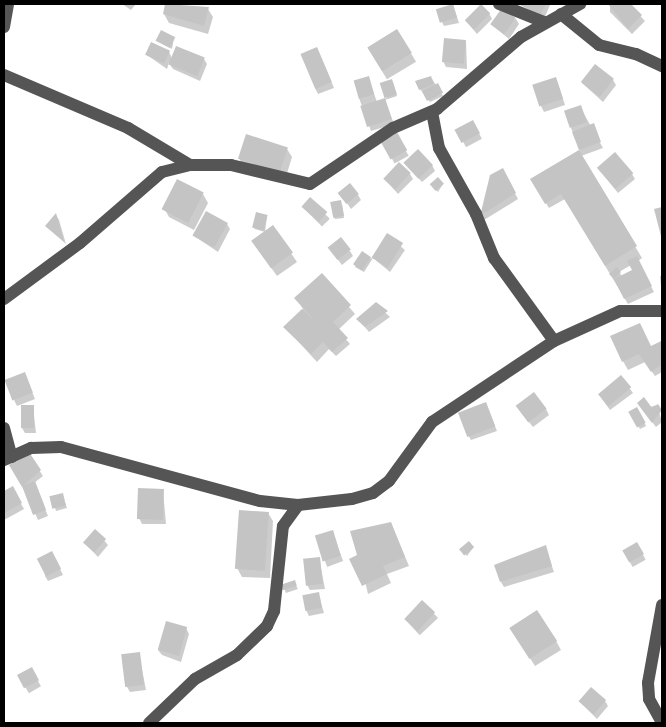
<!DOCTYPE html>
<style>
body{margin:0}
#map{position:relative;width:666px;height:727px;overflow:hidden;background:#fff;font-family:Barlow,sans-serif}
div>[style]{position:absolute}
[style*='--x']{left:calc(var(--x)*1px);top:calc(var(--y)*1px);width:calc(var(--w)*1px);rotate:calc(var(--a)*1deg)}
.shadow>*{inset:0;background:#0003;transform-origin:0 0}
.building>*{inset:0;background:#c4c4c4;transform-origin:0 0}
.minor>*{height:12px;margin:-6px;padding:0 6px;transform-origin:6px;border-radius:6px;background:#555}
span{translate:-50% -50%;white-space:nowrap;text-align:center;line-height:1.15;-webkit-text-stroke:4px #fff;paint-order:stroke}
.frame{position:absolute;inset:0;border:5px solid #000;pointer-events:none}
</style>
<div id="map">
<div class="shadow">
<div style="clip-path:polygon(122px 4px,136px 4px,131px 10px)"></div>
<div style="clip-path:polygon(167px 4px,208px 9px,213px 17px,208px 34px,169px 23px,164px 14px)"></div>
<div style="clip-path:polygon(519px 4px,549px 4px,550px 5px,544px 19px)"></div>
<div style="clip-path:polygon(610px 4px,629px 4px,645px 21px,632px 34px,610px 12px)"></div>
<div style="clip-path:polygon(453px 5px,459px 23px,444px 26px,441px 20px)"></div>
<div style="clip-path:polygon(489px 13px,492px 19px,477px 34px,466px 21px)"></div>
<div style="clip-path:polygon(516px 19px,519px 24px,509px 39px,492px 25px)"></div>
<div style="left:397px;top:30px;width:37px;height:34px;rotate:59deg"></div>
<div style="clip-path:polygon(174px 38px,172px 49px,157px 40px)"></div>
<div style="clip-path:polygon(466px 41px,467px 69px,446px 67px,443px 61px)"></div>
<div style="clip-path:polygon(317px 48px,334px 88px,318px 94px,315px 88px)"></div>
<div style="clip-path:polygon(169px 52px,172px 58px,204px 59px,207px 64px,200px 81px,173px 69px,169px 63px,167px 69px,147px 55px)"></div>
<div style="clip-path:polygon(368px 77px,377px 102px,387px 98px,382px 83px,393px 83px,397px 96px,385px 100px,394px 124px,371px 131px,359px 98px)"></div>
<div style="clip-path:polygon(432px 79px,443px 96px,430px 102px,420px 89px)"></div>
<div style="clip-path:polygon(613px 80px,616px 85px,603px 102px,582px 83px)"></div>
<div style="clip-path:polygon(558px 84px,565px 105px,544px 112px,541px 106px)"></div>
<div style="clip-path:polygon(evenodd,583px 112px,603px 148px,581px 156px,642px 258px,638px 261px,654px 292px,628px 304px,565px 199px,549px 208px,531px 179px,580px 150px,571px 128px,583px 112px,631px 265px,634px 271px,622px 276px,619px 272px,631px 265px)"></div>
<div style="left:473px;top:122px;width:19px;height:18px;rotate:62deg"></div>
<div style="left:396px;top:133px;width:26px;height:16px;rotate:61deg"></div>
<div style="clip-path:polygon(287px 149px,292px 157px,285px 180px,244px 167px,239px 158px)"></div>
<div style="clip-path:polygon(432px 165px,435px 171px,422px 182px,408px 167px)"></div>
<div style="clip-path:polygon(598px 168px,632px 174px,635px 179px,618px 193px)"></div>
<div style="clip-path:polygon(502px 169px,518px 199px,484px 220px,481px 215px)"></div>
<div style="clip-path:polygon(410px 174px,413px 179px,398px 194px,385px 179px)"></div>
<div style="clip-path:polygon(443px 184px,438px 192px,433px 187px)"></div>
<div style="clip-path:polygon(340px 193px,358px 195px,361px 200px,351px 209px)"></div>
<div style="clip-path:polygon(203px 194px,208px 203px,194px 230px,169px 217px,164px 208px)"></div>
<div style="left:310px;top:199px;width:28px;height:11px;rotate:45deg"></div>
<div style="clip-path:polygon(342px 204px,344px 218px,335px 219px,334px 217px)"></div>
<div style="clip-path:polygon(56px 215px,59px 220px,66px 244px,47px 226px)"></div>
<div style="clip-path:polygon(267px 216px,265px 232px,255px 229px,253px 227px)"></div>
<div style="clip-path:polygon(227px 224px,230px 229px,218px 252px,194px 236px)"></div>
<div style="clip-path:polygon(273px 227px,297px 262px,277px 276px,258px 249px)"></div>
<div style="clip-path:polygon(387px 235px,405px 250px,390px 272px,373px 258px,364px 272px,355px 267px,362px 253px,371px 259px)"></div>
<div style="clip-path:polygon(329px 248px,350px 251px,353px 256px,342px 265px)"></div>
<div style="clip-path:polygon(322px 275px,355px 314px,338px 330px,350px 344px,336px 356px,329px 349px,317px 362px,285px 327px,303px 309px,296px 298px)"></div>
<div style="clip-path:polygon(660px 276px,662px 276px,662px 288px,661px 286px)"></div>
<div style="clip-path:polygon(376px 304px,390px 317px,369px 332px,358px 319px)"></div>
<div style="clip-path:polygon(661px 341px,662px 372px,655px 376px,645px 362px,628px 370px,623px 361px)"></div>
<div style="clip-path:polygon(621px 377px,633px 393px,610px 410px,602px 399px)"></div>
<div style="clip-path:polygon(27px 379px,35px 399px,17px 406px,14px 400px)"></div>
<div style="clip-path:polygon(486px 404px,497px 431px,471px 440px,468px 435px)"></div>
<div style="clip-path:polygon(657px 405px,662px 422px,656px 427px,642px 409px)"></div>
<div style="clip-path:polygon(33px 406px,36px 433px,25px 433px,22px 428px)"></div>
<div style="clip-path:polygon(637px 408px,646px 426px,640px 429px,630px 412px)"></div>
<div style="clip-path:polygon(546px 409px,549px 415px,533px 427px,521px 412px)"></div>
<div style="clip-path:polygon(28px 453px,43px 476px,34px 483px,48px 516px,38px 520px,23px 486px)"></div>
<div style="clip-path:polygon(12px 488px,24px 509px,4px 520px,4px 492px)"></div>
<div style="clip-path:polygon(163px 490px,166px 524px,142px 524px,139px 518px)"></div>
<div style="clip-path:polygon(52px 497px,63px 497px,67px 508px,56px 511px)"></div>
<div style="clip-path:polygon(268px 513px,273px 521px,270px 578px,242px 577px,237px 568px)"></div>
<div style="clip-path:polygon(391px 523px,409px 566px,387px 574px,391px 583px,368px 594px,359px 556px)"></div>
<div style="clip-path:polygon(95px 530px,108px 545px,98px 557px,84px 542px)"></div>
<div style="left:332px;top:532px;width:31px;height:17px;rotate:69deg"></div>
<div style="left:637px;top:544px;width:18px;height:15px;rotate:61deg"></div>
<div style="clip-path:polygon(545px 546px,554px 572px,504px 587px,501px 582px)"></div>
<div style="clip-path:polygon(473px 548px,467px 556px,462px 551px)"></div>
<div style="clip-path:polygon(55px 558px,63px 575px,48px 581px,45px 576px)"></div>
<div style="clip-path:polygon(319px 558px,325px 589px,310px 590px,307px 585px)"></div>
<div style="clip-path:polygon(294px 582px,298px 589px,286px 593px,283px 586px)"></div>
<div style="clip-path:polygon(318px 593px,324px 613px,309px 616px,306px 610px)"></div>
<div style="left:423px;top:602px;width:22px;height:25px;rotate:47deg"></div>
<div style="clip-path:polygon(186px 628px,189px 634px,181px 662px,162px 655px,158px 650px)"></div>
<div style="clip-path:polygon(516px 636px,556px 641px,561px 650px,535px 666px)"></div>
<div style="clip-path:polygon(139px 654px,146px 690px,130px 692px,127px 687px)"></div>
<div style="left:31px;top:669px;width:20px;height:14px;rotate:60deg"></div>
<div style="clip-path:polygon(579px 701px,605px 701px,608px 706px,597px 719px)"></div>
</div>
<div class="building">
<div style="clip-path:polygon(165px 4px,209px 7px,204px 26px,163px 14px)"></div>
<div style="left:453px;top:4px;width:14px;height:18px;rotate:73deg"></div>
<div style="left:481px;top:4px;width:13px;height:23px;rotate:45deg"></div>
<div style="clip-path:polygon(518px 4px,546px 4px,541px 14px)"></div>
<div style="clip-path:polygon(608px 4px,631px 4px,642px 15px,628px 29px)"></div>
<div style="left:502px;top:8px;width:17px;height:20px;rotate:36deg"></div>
<div style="left:397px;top:29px;width:28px;height:35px;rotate:58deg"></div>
<div style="left:161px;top:30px;width:16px;height:12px;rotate:27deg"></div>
<div style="left:444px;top:38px;width:22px;height:24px;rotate:5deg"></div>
<div style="left:151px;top:42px;width:21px;height:14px;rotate:25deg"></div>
<div style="left:176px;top:46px;width:31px;height:20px;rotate:22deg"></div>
<div style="left:317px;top:47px;width:38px;height:18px;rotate:67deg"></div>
<div style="left:595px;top:64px;width:24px;height:23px;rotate:38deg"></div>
<div style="left:369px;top:76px;width:19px;height:16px;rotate:74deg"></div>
<div style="clip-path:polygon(431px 76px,434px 84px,419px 90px,415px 81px)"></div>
<div style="left:556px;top:77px;width:23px;height:25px;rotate:72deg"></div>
<div style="left:392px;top:79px;width:16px;height:13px;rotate:72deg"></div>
<div style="left:438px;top:83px;width:11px;height:18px;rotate:63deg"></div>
<div style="left:385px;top:98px;width:22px;height:26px;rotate:72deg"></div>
<div style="left:581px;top:105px;width:18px;height:18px;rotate:71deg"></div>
<div style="left:473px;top:120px;width:15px;height:21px;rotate:62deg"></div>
<div style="clip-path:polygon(594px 123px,601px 142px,579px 150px,637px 246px,605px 266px,561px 194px,545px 204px,530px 179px,579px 150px,572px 132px)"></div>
<div style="left:397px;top:132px;width:21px;height:19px;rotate:61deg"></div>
<div style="left:246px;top:134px;width:44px;height:26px;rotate:18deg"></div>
<div style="left:418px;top:149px;width:22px;height:20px;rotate:47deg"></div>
<div style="left:615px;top:152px;width:28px;height:24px;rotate:49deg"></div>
<div style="left:399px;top:162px;width:16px;height:23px;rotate:43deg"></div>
<div style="clip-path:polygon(503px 168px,516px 193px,480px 216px,490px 175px)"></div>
<div style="left:438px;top:177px;width:9px;height:11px;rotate:49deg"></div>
<div style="left:177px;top:179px;width:30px;height:34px;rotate:27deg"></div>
<div style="left:350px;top:183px;width:14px;height:16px;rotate:51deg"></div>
<div style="left:310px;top:197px;width:23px;height:13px;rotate:41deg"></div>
<div style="left:341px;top:200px;width:16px;height:11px;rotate:79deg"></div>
<div style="clip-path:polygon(662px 207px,662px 240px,654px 209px)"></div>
<div style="left:206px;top:211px;width:25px;height:28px;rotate:29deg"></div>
<div style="left:256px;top:212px;width:12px;height:16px;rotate:14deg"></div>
<div style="clip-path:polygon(56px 213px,64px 242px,45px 226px)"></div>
<div style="left:273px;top:225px;width:34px;height:27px;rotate:54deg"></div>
<div style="left:387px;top:233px;width:19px;height:29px;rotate:32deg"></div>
<div style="left:341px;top:237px;width:16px;height:17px;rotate:52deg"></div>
<div style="left:362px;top:251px;width:11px;height:16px;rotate:34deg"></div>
<div style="clip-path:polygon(637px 256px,652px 286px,624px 299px,614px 279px,632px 270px,627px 261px)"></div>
<div style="clip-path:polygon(617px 267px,621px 272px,614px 279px,609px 274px)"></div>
<div style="clip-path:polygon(322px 273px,351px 305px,333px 322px,348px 338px,332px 352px,323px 342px,311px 354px,283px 327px,302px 309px,316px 322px,294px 298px)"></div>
<div style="clip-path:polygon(376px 302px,388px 311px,365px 327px,356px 319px)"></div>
<div style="clip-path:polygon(640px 323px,651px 346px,662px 341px,662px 364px,651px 372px,639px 354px,622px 362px,610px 336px)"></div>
<div style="left:25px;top:372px;width:22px;height:22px;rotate:69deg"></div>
<div style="left:621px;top:375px;width:16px;height:30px;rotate:50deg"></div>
<div style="left:534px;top:392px;width:21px;height:23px;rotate:53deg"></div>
<div style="clip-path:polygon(644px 397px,652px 408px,658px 404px,662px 410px,652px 423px,637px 403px)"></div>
<div style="left:486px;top:402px;width:26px;height:30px;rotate:69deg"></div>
<div style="left:21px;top:405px;width:13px;height:23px"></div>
<div style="left:637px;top:407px;width:18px;height:10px;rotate:61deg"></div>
<div style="clip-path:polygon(29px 452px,41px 470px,22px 487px,9px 465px)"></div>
<div style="left:35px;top:481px;width:31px;height:14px;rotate:69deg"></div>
<div style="clip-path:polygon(13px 486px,22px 503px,4px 513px,4px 491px)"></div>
<div style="left:138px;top:488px;width:26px;height:31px;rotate:2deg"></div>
<div style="left:63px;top:493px;width:13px;height:14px;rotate:77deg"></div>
<div style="left:239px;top:510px;width:30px;height:59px;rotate:4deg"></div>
<div style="clip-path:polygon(391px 522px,405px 557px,383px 566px,387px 574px,362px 586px,349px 559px,357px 555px,350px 531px)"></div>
<div style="left:95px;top:529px;width:15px;height:18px;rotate:42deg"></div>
<div style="left:333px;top:530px;width:27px;height:19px;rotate:73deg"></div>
<div style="left:469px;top:541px;width:8px;height:13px;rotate:50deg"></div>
<div style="left:637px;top:542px;width:14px;height:17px;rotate:60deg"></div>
<div style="clip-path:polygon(546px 545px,552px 566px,500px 582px,494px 565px)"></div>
<div style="left:52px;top:551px;width:20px;height:17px;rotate:63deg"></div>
<div style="left:320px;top:557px;width:27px;height:17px;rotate:84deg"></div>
<div style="left:295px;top:580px;width:6px;height:15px;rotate:72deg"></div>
<div style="left:319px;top:592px;width:16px;height:17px;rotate:79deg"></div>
<div style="left:422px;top:600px;width:18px;height:26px;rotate:43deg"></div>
<div style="left:537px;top:610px;width:37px;height:33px;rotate:57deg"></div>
<div style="left:166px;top:621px;width:22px;height:30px;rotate:16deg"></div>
<div style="left:140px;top:652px;width:33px;height:19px;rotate:83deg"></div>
<div style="left:32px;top:667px;width:15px;height:17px;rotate:62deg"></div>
<div style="left:591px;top:687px;width:20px;height:19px;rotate:41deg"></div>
</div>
<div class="minor">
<div style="--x:499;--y:4;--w:48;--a:21.8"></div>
<div style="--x:561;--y:14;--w:49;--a:39.2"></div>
<div style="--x:599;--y:45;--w:38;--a:14"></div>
<div style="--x:636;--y:54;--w:29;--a:25"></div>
<div style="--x:4;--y:27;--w:23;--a:-80"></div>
<div style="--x:4;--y:75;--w:135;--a:23.1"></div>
<div style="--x:128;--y:128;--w:72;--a:30.8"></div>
<div style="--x:190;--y:165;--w:41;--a:0"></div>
<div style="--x:231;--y:165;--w:81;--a:13.5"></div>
<div style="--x:310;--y:184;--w:100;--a:-34"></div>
<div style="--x:393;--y:128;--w:48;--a:-23.4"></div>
<div style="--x:437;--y:109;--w:111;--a:-40.6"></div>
<div style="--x:521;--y:37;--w:68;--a:-29.2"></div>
<div style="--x:432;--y:112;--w:37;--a:79"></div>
<div style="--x:439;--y:148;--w:76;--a:60.7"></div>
<div style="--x:476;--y:214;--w:48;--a:67.8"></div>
<div style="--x:494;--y:258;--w:102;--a:54.1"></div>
<div style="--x:4;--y:299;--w:94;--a:-36.4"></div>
<div style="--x:80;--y:243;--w:108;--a:-40.9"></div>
<div style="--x:162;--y:172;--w:29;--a:-14"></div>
<div style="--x:4;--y:428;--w:30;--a:75"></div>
<div style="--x:4;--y:460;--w:30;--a:-24"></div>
<div style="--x:31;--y:448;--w:30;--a:-2"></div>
<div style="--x:61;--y:447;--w:206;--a:15.2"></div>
<div style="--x:260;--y:501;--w:38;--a:6"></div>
<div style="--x:298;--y:505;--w:54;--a:-6.3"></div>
<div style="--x:352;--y:499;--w:22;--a:-16"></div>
<div style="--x:373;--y:493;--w:20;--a:-37"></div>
<div style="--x:389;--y:481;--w:73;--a:-53.9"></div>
<div style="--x:432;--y:422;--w:146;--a:-33.6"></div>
<div style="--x:554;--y:341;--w:72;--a:-24.4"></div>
<div style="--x:620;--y:311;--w:42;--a:0"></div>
<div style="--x:662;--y:605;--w:79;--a:100.2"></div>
<div style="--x:648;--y:683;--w:16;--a:86"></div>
<div style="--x:649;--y:699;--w:26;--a:61"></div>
<div style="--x:149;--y:723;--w:64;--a:-43.7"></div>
<div style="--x:195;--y:679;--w:48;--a:-29.7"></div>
<div style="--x:237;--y:655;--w:42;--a:-44"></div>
<div style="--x:267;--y:626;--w:17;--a:-65"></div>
<div style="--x:274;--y:611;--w:85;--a:-84"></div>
<div style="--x:283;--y:526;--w:26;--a:-54"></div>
</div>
<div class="frame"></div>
</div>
